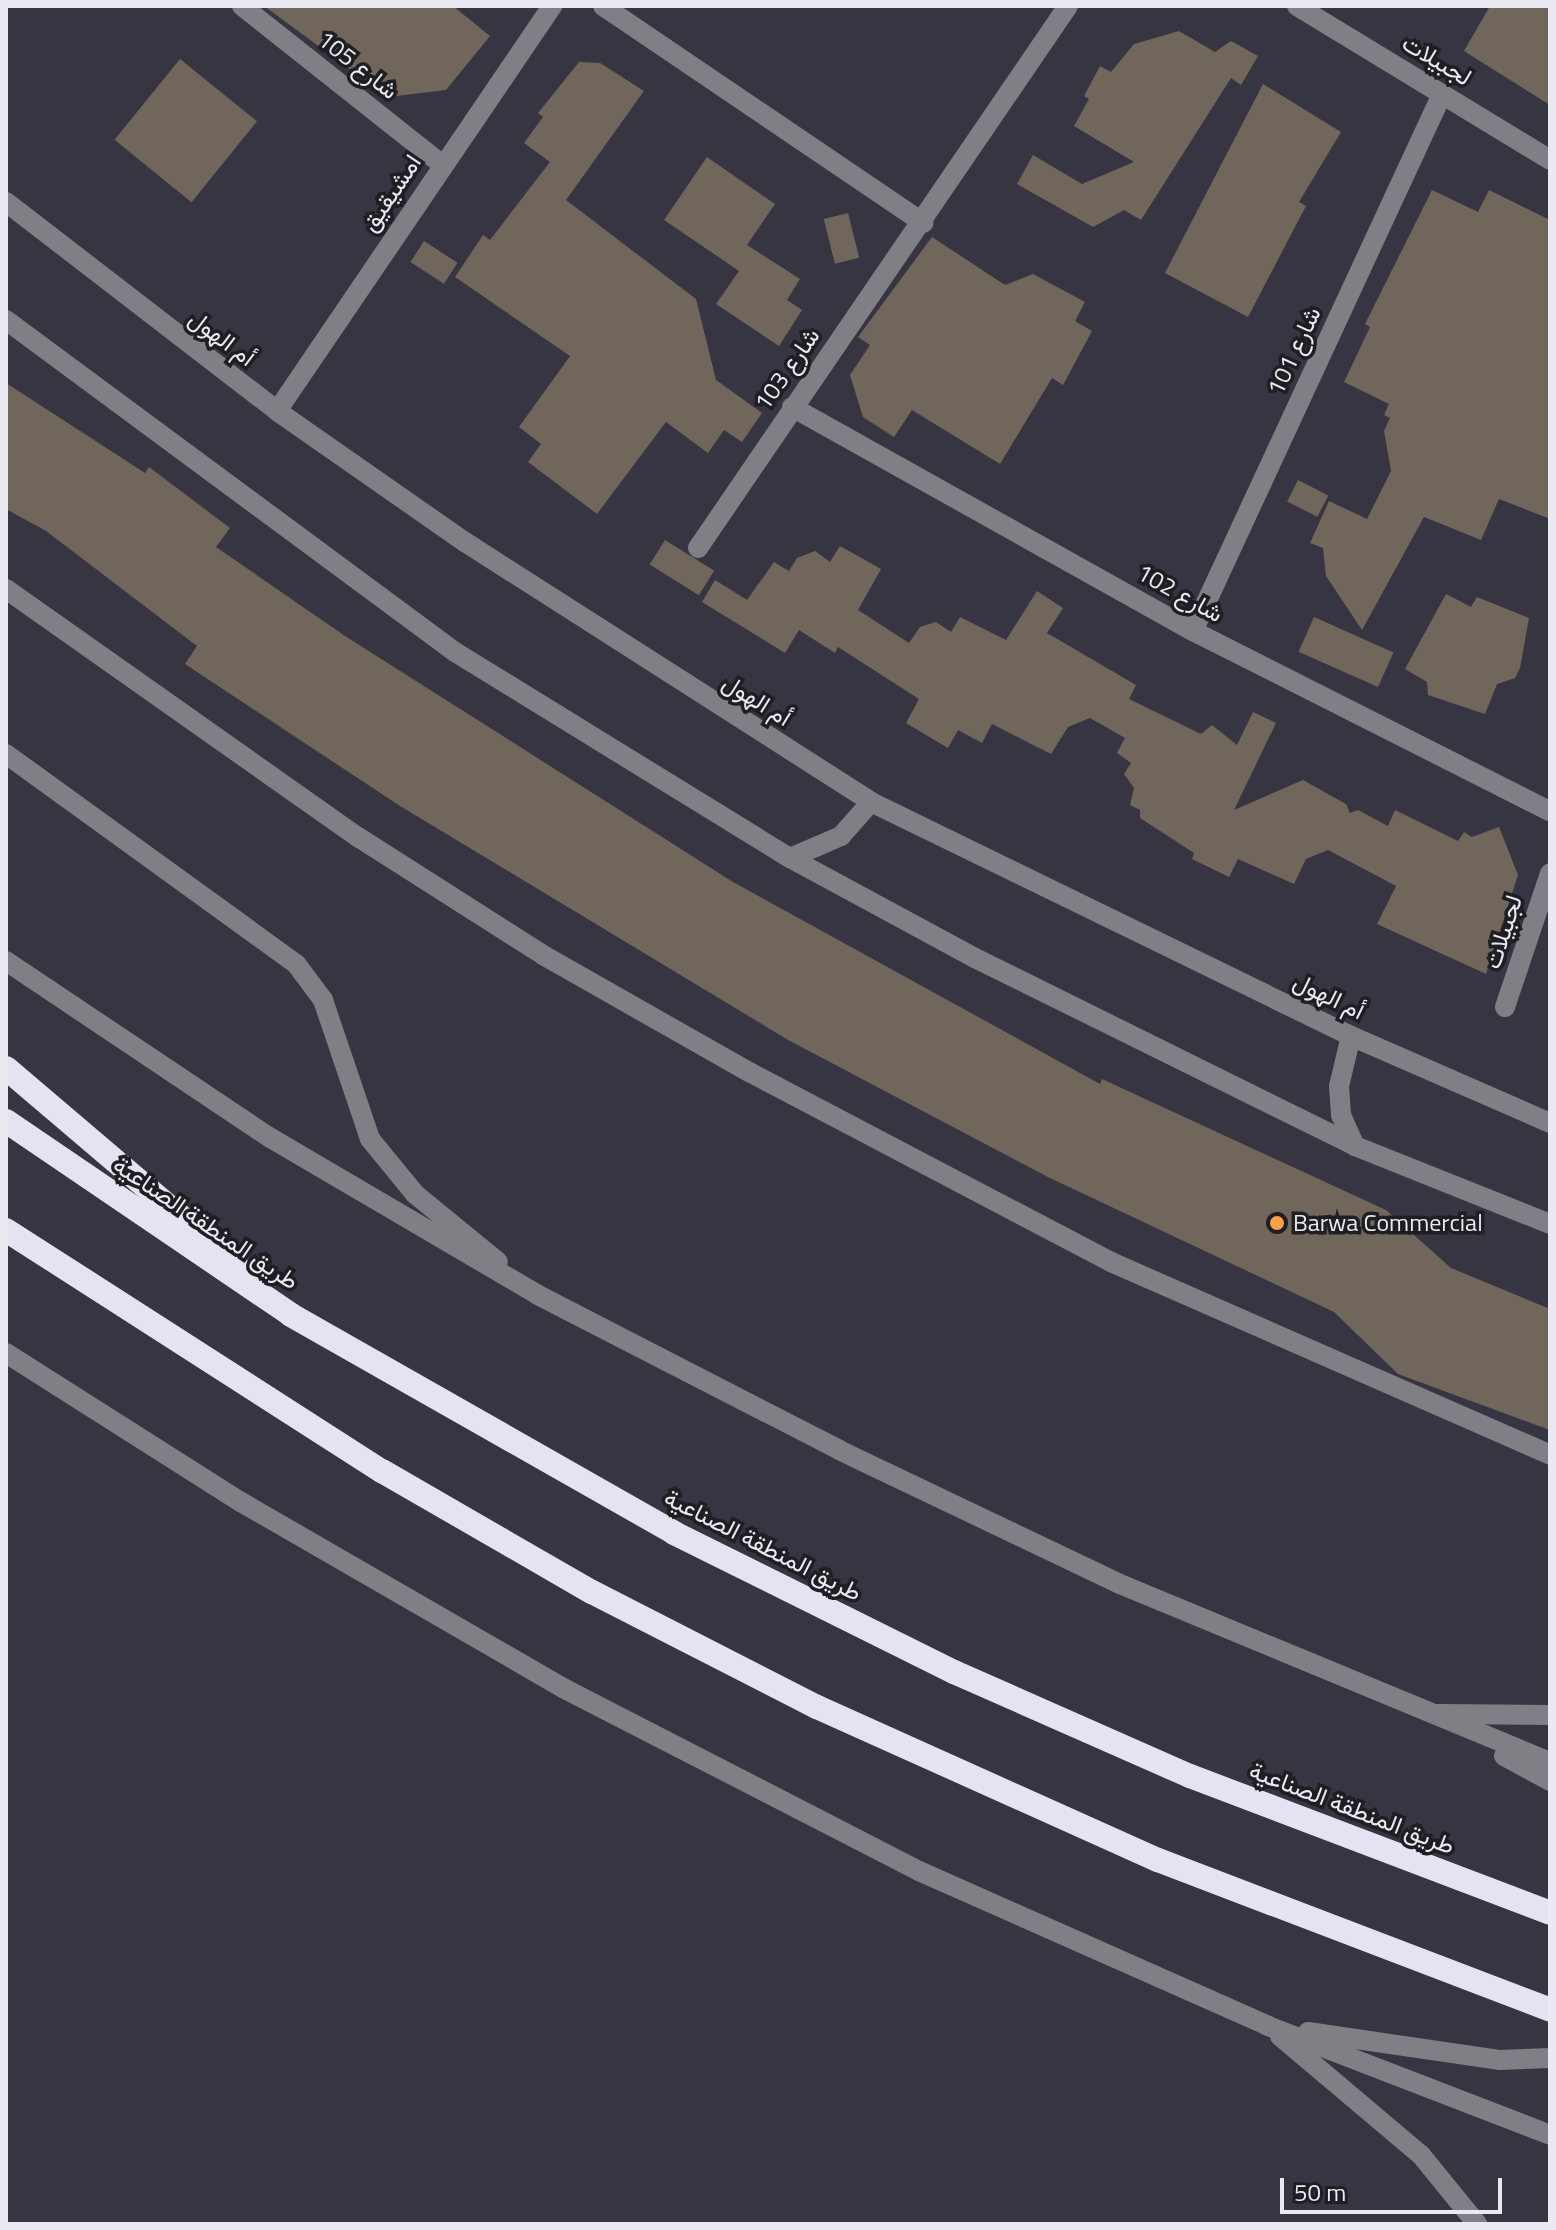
<!DOCTYPE html>
<meta charset="utf-8">
<style>
body{margin:0}
#map{position:relative;width:1556px;height:2230px;overflow:hidden;background:#373541;font-family:"Titillium Web",Vazirmatn,sans-serif}
div>[style]{position:absolute}
[style*='--x']{left:calc(var(--x)*1px);top:calc(var(--y)*1px);width:calc(var(--w)*1px);rotate:calc(var(--a)*1deg)}
.building>*{inset:0;background:#71665c;transform-origin:0 0}
.minor>*{height:20px;margin:-10px;padding:0 10px;transform-origin:10px;border-radius:10px;background:#807f86}
.highway>*{height:24px;margin:-12px;padding:0 12px;transform-origin:12px;border-radius:12px;background:#e5e3f2}
.dots>*{width:22px;height:22px;translate:-50% -50%;box-sizing:border-box;border:4px solid #1f1e23;border-radius:50%}
span{translate:-50% -50%;white-space:nowrap;text-align:center;line-height:1.15;-webkit-text-stroke:7px #1f1e23;paint-order:stroke}
.street-label{font-size:24px;color:#ebeaf2}
.poi-label{font-size:24px;color:#ebeaf2}
.left{translate:0 -50%;text-align:left}
.frame{position:absolute;inset:0;border:8px solid #ebeaf2;pointer-events:none}
.scale{position:absolute;left:1280px;top:2178px;width:222px;height:36px;box-sizing:border-box;border:4px solid #ebeaf2;border-top:0;padding-left:10px;font-size:24px;line-height:28px;white-space:nowrap;color:#ebeaf2;-webkit-text-stroke:6px #1f1e23;paint-order:stroke}
</style>
<div id="map">
<div class="building">
<div style="clip-path:polygon(264px 6px,453px 6px,490px 36px,446px 90px,388px 97px)"></div>
<div style="clip-path:polygon(1490px 6px,1550px 6px,1550px 105px,1464px 51px)"></div>
<div style="clip-path:polygon(1179px 31px,1215px 52px,1231px 41px,1258px 56px,1241px 85px,1231px 78px,1141px 220px,1124px 210px,1093px 227px,1017px 184px,1033px 155px,1082px 184px,1134px 162px,1074px 126px,1089px 99px,1084px 96px,1100px 66px,1111px 72px,1134px 44px)"></div>
<div style="left:180px;top:59px;width:99px;height:104px;rotate:39deg"></div>
<div style="clip-path:polygon(579px 62px,600px 63px,644px 91px,566px 200px,696px 299px,716px 380px,762px 413px,742px 442px,724px 430px,708px 453px,666px 422px,597px 514px,528px 462px,541px 444px,519px 427px,570px 356px,455px 277px,483px 235px,490px 240px,550px 162px,524px 143px,543px 117px,538px 113px)"></div>
<div style="clip-path:polygon(1263px 84px,1341px 132px,1299px 202px,1306px 206px,1248px 317px,1165px 273px)"></div>
<div style="clip-path:polygon(707px 157px,775px 204px,747px 245px,800px 279px,787px 300px,802px 310px,779px 346px,716px 304px,739px 271px,664px 220px)"></div>
<div style="clip-path:polygon(1432px 190px,1478px 212px,1489px 190px,1550px 220px,1550px 519px,1499px 499px,1481px 540px,1424px 517px,1362px 630px,1326px 576px,1323px 548px,1310px 543px,1329px 501px,1367px 519px,1391px 471px,1384px 431px,1390px 418px,1384px 415px,1389px 404px,1344px 382px,1370px 327px,1365px 324px)"></div>
<div style="left:848px;top:213px;width:46px;height:25px;rotate:76deg"></div>
<div style="clip-path:polygon(932px 237px,1005px 285px,1033px 274px,1085px 302px,1075px 321px,1092px 331px,1063px 385px,1052px 378px,1000px 464px,912px 410px,894px 437px,863px 417px,850px 375px,870px 345px,858px 337px)"></div>
<div style="left:424px;top:241px;width:40px;height:25px;rotate:33deg"></div>
<div style="clip-path:polygon(6px 383px,145px 473px,149px 467px,230px 528px,216px 547px,345px 636px,733px 882px,1100px 1084px,1102px 1079px,1386px 1210px,1451px 1268px,1550px 1309px,1550px 1430px,1398px 1374px,1334px 1312px,1048px 1177px,790px 1041px,400px 806px,185px 664px,197px 646px,46px 531px,6px 509px)"></div>
<div style="left:1298px;top:480px;width:34px;height:24px;rotate:27deg"></div>
<div style="left:665px;top:540px;width:58px;height:29px;rotate:32deg"></div>
<div style="clip-path:polygon(840px 546px,881px 569px,858px 610px,909px 643px,920px 627px,936px 622px,951px 632px,960px 617px,1006px 640px,1037px 591px,1063px 608px,1047px 633px,1136px 685px,1129px 699px,1201px 734px,1212px 725px,1237px 745px,1253px 712px,1276px 723px,1234px 810px,1303px 780px,1346px 804px,1350px 813px,1358px 810px,1388px 826px,1395px 810px,1458px 841px,1464px 832px,1472px 837px,1499px 827px,1518px 875px,1486px 974px,1377px 924px,1396px 886px,1328px 850px,1306px 859px,1294px 884px,1238px 859px,1229px 877px,1192px 859px,1194px 853px,1140px 818px,1140px 810px,1130px 805px,1134px 788px,1124px 774px,1131px 763px,1117px 753px,1125px 738px,1090px 718px,1068px 727px,1051px 754px,992px 724px,982px 743px,958px 730px,948px 748px,906px 723px,919px 699px,838px 647px,835px 653px,799px 630px,785px 653px,702px 602px,715px 580px,747px 600px,774px 562px,789px 571px,797px 558px,815px 551px,830px 562px)"></div>
<div style="clip-path:polygon(1446px 594px,1471px 607px,1477px 597px,1529px 618px,1520px 668px,1515px 678px,1497px 684px,1485px 714px,1428px 695px,1427px 682px,1405px 669px)"></div>
<div style="left:1314px;top:617px;width:87px;height:38px;rotate:24deg"></div>
</div>
<div class="minor">
<div style="--x:242;--y:6;--w:254;--a:38.4"></div>
<div style="--x:603;--y:6;--w:387;--a:34.1"></div>
<div style="--x:1297;--y:6;--w:296;--a:31.3"></div>
<div style="--x:6;--y:202;--w:342;--a:37.6"></div>
<div style="--x:277;--y:411;--w:229;--a:34.9"></div>
<div style="--x:465;--y:542;--w:482;--a:32.6"></div>
<div style="--x:871;--y:802;--w:534;--a:25.99"></div>
<div style="--x:1351;--y:1036;--w:217;--a:23.6"></div>
<div style="--x:6;--y:320;--w:558;--a:36.48"></div>
<div style="--x:455;--y:652;--w:393;--a:31.6"></div>
<div style="--x:790;--y:858;--w:210;--a:28.4"></div>
<div style="--x:975;--y:958;--w:424;--a:26.3"></div>
<div style="--x:1355;--y:1146;--w:210;--a:21.8"></div>
<div style="--x:792;--y:407;--w:459;--a:29.2"></div>
<div style="--x:1193;--y:631;--w:400;--a:26.8"></div>
<div style="--x:277;--y:411;--w:490;--a:-55.8"></div>
<div style="--x:698;--y:548;--w:656;--a:-55.68"></div>
<div style="--x:6;--y:589;--w:431;--a:35.2"></div>
<div style="--x:358;--y:837;--w:219;--a:32.5"></div>
<div style="--x:543;--y:955;--w:239;--a:29.6"></div>
<div style="--x:751;--y:1073;--w:407;--a:27.7"></div>
<div style="--x:1111;--y:1262;--w:480;--a:23.7"></div>
<div style="--x:1193;--y:631;--w:592;--a:-65.12"></div>
<div style="--x:6;--y:754;--w:359;--a:35.9"></div>
<div style="--x:297;--y:965;--w:44;--a:53.4"></div>
<div style="--x:323;--y:1000;--w:147;--a:71.3"></div>
<div style="--x:370;--y:1139;--w:71;--a:50.7"></div>
<div style="--x:415;--y:1194;--w:107;--a:39.3"></div>
<div style="--x:790;--y:858;--w:56;--a:-23.3"></div>
<div style="--x:841;--y:836;--w:45;--a:-48.6"></div>
<div style="--x:6;--y:961;--w:316;--a:33.8"></div>
<div style="--x:269;--y:1137;--w:312;--a:30.4"></div>
<div style="--x:538;--y:1295;--w:339;--a:27.2"></div>
<div style="--x:839;--y:1450;--w:311;--a:25.5"></div>
<div style="--x:1120;--y:1584;--w:465;--a:22.5"></div>
<div style="--x:1505;--y:1007;--w:141;--a:-71.4"></div>
<div style="--x:1351;--y:1036;--w:51;--a:103.5"></div>
<div style="--x:1339;--y:1086;--w:29;--a:86"></div>
<div style="--x:1341;--y:1115;--w:34;--a:66"></div>
<div style="--x:6;--y:1353;--w:278;--a:32.4"></div>
<div style="--x:241;--y:1502;--w:372;--a:30"></div>
<div style="--x:563;--y:1688;--w:400;--a:27.2"></div>
<div style="--x:919;--y:1871;--w:382;--a:23.9"></div>
<div style="--x:1268;--y:2026;--w:302;--a:21.1"></div>
<div style="--x:1439;--y:1714;--w:111;--a:0.5"></div>
<div style="--x:1504;--y:1756;--w:52;--a:28.5"></div>
<div style="--x:1308;--y:2032;--w:193;--a:8.3"></div>
<div style="--x:1499;--y:2060;--w:51;--a:-2.2"></div>
<div style="--x:1280;--y:2036;--w:185;--a:40.2"></div>
<div style="--x:1421;--y:2155;--w:89;--a:50.9"></div>
</div>
<div class="highway">
<div style="--x:6;--y:1068;--w:302;--a:40.4"></div>
<div style="--x:6;--y:1121;--w:345;--a:34.2"></div>
<div style="--x:291;--y:1315;--w:441;--a:29.6"></div>
<div style="--x:674;--y:1533;--w:313;--a:26.4"></div>
<div style="--x:954;--y:1672;--w:258;--a:23.8"></div>
<div style="--x:1190;--y:1776;--w:385;--a:20.8"></div>
<div style="--x:6;--y:1230;--w:447;--a:32.7"></div>
<div style="--x:382;--y:1471;--w:242;--a:30"></div>
<div style="--x:592;--y:1592;--w:253;--a:27.1"></div>
<div style="--x:817;--y:1707;--w:374;--a:24.2"></div>
<div style="--x:1158;--y:1860;--w:420;--a:20.9"></div>
</div>
<div class="dots">
<div style="left:1277px;top:1223px;background:#f8a04b"></div>
</div>
<div class="street-label">
<span style="left:1437px;top:60px;rotate:31deg">لجبيلات</span>
<span style="left:358px;top:65px;rotate:38deg">شارع 105</span>
<span style="left:391px;top:193px;rotate:-56deg">امشيقيق</span>
<span style="left:222px;top:338px;rotate:37deg">أم الهول</span>
<span style="left:1294px;top:351px;rotate:-65deg">شارع 101</span>
<span style="left:787px;top:369px;rotate:-55deg">شارع 103</span>
<span style="left:1180px;top:593px;rotate:29deg">شارع 102</span>
<span style="left:757px;top:700px;rotate:32deg">أم الهول</span>
<span style="left:1503px;top:932px;rotate:-72deg">لجبيلات</span>
<span style="left:1329px;top:996px;rotate:26deg">أم الهول</span>
<span style="left:206px;top:1223px;rotate:34deg">طريق المنطقة الصناعية</span>
<span style="left:763px;top:1545px;rotate:27deg">طريق المنطقة الصناعية</span>
<span style="left:1352px;top:1808px;rotate:21deg">طريق المنطقة الصناعية</span>
</div>
<div class="poi-label">
<span class="left" style="left:1293px;top:1223px">Barwa Commercial</span>
</div>
<div class="frame"></div>
<div class="scale">50 m</div>
</div>
